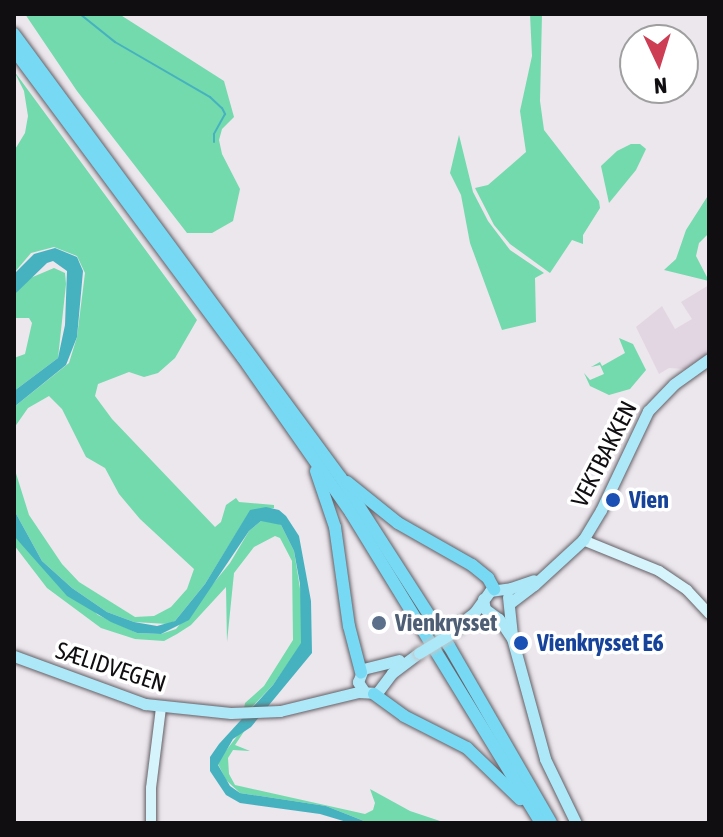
<!DOCTYPE html>
<meta charset="utf-8">
<style>
body{margin:0}
#map{position:relative;width:723px;height:837px;overflow:hidden;background:#ece6ed;font-family:"Asap Condensed",sans-serif}
div>[style]{position:absolute}
[style*='--x']{left:calc(var(--x)*1px);top:calc(var(--y)*1px);width:calc(var(--w)*1px);rotate:calc(var(--a)*1deg)}
.built>*{inset:0;background:#e3d6e3}
.green>*{inset:0;background:#72daac}
.water>*{inset:0;background:#47b2bf}
.stream>*{height:2px;margin:-1px;padding:0 1px;transform-origin:1px;border-radius:1px;background:#47b2bf}
.roads{filter:drop-shadow(0 0 2px #655f65) drop-shadow(0 0 2px #655f65)}
.secondary>*{height:10px;margin:-5px;padding:0 5px;transform-origin:5px;border-radius:5px;background:#d6f4fb}
.primary>*{height:11px;margin:-5.5px;padding:0 5.5px;transform-origin:5.5px;border-radius:5.5px;background:#ade8f8}
.highway>*{height:12px;margin:-6px;padding:0 6px;transform-origin:6px;border-radius:6px;background:#77d9f3}
.bridges{filter:drop-shadow(0 0 2px #c6c5c6) drop-shadow(0 0 2px #c6c5c6)}
.primary-bridge>*{height:11px;margin:-5.5px;padding:0 5.5px;transform-origin:5.5px;border-radius:5.5px;background:#ade8f8}
.dots>*{width:22px;height:22px;translate:-50% -50%;box-sizing:border-box;border:4px solid #fff;border-radius:50%}
span{translate:-50% -50%;white-space:nowrap;text-align:center;line-height:1.15;-webkit-text-stroke:7px #fff;paint-order:stroke}
.street-label{font-size:24px;color:#100e11}
.transit-label{font-size:24px;color:#164399;font-weight:700}
.left{translate:0 -50%;text-align:left}
.service-label{font-size:24px;color:#4e5e75;font-weight:700}
.frame{position:absolute;inset:0;border:16px solid #100e11;pointer-events:none}
.north{position:absolute;left:619px;top:24px;width:80px;height:80px;box-sizing:border-box;background:#fff;border:2px solid #9f9fa0;border-radius:50%;rotate:176deg;font-size:22px;font-weight:700;line-height:32px;text-align:center;color:#100e11}
.north::after{content:'';display:block;margin:auto;width:28px;height:36px;background:#cd3d53;clip-path:polygon(50% 0,100% 100%,50% 72%,0 100%)}
</style>
<div id="map">
<div class="built">
<div style="clip-path:polygon(709px 285px,709px 353px,685px 369px,669px 368px,659px 374px,636px 327px,662px 306px,675px 329px,692px 319px,681px 302px)"></div>
</div>
<div class="green">
<div style="clip-path:polygon(25px 14px,119px 14px,224px 81px,234px 117px,222px 129px,219px 140px,222px 154px,240px 189px,233px 221px,212px 233px,187px 233px,77px 91px)"></div>
<div style="clip-path:polygon(530px 14px,542px 14px,540px 101px,544px 130px,599px 201px,600px 208px,583px 235px,583px 244px,572px 240px,550px 273px,510px 244px,494px 225px,475px 188px,488px 185px,526px 152px,520px 111px,532px 56px)"></div>
<div style="clip-path:polygon(14px 71px,197px 320px,175px 358px,158px 373px,144px 377px,129px 372px,98px 384px,95px 396px,112px 419px,215px 527px,221px 522px,226px 505px,236px 498px,239px 502px,274px 505px,274px 508px,250px 511px,205px 584px,175px 621px,168px 624px,134px 622px,107px 612px,72px 588px,42px 561px,14px 510px,14px 467px,29px 515px,62px 564px,79px 582px,135px 617px,154px 616px,171px 607px,187px 589px,194px 569px,140px 519px,119px 494px,105px 468px,86px 457px,62px 409px,49px 396px,28px 408px,14px 428px,14px 407px,69px 363px,77px 337px,85px 273px,77px 256px,54px 247px,31px 253px,14px 273px,14px 151px,25px 133px,28px 116px,24px 91px)"></div>
<div style="clip-path:polygon(459px 135px,473px 192px,488px 221px,510px 250px,544px 273px,535px 278px,536px 322px,502px 330px,470px 243px,461px 195px,450px 173px)"></div>
<div style="clip-path:polygon(631px 144px,640px 144px,646px 149px,636px 170px,609px 203px,601px 166px,617px 151px)"></div>
<div style="clip-path:polygon(709px 194px,709px 233px,699px 243px,696px 256px,709px 281px,664px 270px,676px 259px,686px 230px)"></div>
<div style="clip-path:polygon(54px 268px,65px 273px,66px 284px,58px 358px,14px 391px,14px 358px,25px 354px,32px 323px,29px 318px,14px 318px,14px 295px,28px 279px)"></div>
<div style="clip-path:polygon(619px 338px,633px 344px,646px 370px,630px 389px,609px 395px,590px 386px,584px 373px,590px 380px,604px 374px,600px 365px,591px 367px,600px 362px,602px 366px,625px 353px)"></div>
<div style="clip-path:polygon(271px 520px,281px 525px,294px 551px,302px 601px,302px 643px,273px 685px,250px 709px,244px 709px,245px 703px,264px 686px,293px 640px,292px 561px,280px 538px,275px 536px,254px 547px,234px 573px,227px 642px,226px 587px,191px 625px,177px 634px,164px 641px,135px 639px,101px 628px,47px 588px,14px 545px,14px 536px,98px 615px,137px 633px,161px 634px,176px 629px,230px 563px,249px 531px,261px 521px)"></div>
<div style="clip-path:polygon(242px 730px,245px 730px,235px 745px,250px 751px,233px 750px,228px 758px,229px 774px,235px 785px,365px 814px,373px 810px,375px 803px,370px 789px,410px 811px,446px 823px,369px 823px,326px 806px,240px 793px,226px 780px,217px 762px)"></div>
</div>
<div class="water">
<div style="clip-path:polygon(55px 248px,77px 257px,83px 271px,77px 337px,66px 365px,14px 407px,14px 391px,58px 358px,65px 325px,67px 271px,53px 261px,47px 263px,14px 295px,14px 274px,34px 254px)"></div>
<div style="clip-path:polygon(266px 507px,279px 510px,286px 516px,299px 536px,311px 601px,312px 653px,251px 727px,233px 739px,218px 765px,230px 786px,240px 793px,326px 806px,369px 823px,350px 823px,320px 814px,240px 803px,226px 795px,210px 771px,210px 757px,219px 744px,273px 685px,301px 643px,300px 584px,294px 551px,281px 525px,261px 521px,249px 531px,189px 620px,161px 634px,137px 633px,111px 622px,67px 596px,14px 536px,14px 510px,42px 561px,72px 588px,107px 612px,134px 622px,157px 626px,175px 621px,205px 584px,250px 510px)"></div>
</div>
<div class="stream">
<div style="--x:47;--y:14;--w:2;--a:0"></div>
<div style="--x:80;--y:14;--w:45;--a:38.7"></div>
<div style="--x:115;--y:42;--w:110;--a:30.1"></div>
<div style="--x:210;--y:97;--w:16;--a:43"></div>
<div style="--x:222;--y:108;--w:7;--a:63"></div>
<div style="--x:225;--y:114;--w:23;--a:119"></div>
<div style="--x:214;--y:134;--w:8;--a:90"></div>
</div>
<div class="roads">
<div class="secondary">
<div style="--x:583;--y:540;--w:82;--a:22.2"></div>
<div style="--x:659;--y:571;--w:34;--a:34"></div>
<div style="--x:687;--y:590;--w:33;--a:47"></div>
<div style="--x:151;--y:823;--w:35;--a:-90"></div>
<div style="--x:151;--y:788;--w:81;--a:-82.9"></div>
</div>
<div class="primary">
<div style="--x:508;--y:597;--w:38;--a:84"></div>
<div style="--x:483;--y:599;--w:10;--a:79"></div>
<div style="--x:485;--y:609;--w:17;--a:36"></div>
<div style="--x:499;--y:619;--w:23;--a:56"></div>
<div style="--x:512;--y:638;--w:125;--a:74.7"></div>
<div style="--x:545;--y:759;--w:71;--a:64.2"></div>
<div style="--x:510;--y:603;--w:30;--a:-37"></div>
<div style="--x:534;--y:585;--w:67;--a:-42.6"></div>
<div style="--x:583;--y:540;--w:35;--a:-59"></div>
<div style="--x:601;--y:510;--w:110;--a:-64.6"></div>
<div style="--x:648;--y:411;--w:37;--a:-46"></div>
<div style="--x:674;--y:384;--w:43;--a:-35.5"></div>
<div style="--x:458;--y:625;--w:20;--a:-37"></div>
<div style="--x:474;--y:613;--w:27;--a:-54"></div>
<div style="--x:490;--y:591;--w:21;--a:-8"></div>
<div style="--x:511;--y:588;--w:24;--a:-19"></div>
<div style="--x:14;--y:656;--w:140;--a:20.1"></div>
<div style="--x:145;--y:704;--w:86;--a:6"></div>
<div style="--x:231;--y:713;--w:49;--a:-2.3"></div>
<div style="--x:280;--y:711;--w:80;--a:-13.7"></div>
<div style="--x:358;--y:692;--w:19;--a:3"></div>
<div style="--x:377;--y:693;--w:25;--a:-53"></div>
<div style="--x:392;--y:673;--w:34;--a:-37"></div>
<div style="--x:364;--y:691;--w:11;--a:-124"></div>
<div style="--x:358;--y:682;--w:14;--a:-69"></div>
<div style="--x:363;--y:669;--w:37;--a:-14"></div>
</div>
<div class="highway">
<div style="--x:14;--y:34;--w:551;--a:53.63"></div>
<div style="--x:341;--y:478;--w:200;--a:57.3"></div>
<div style="--x:449;--y:646;--w:204;--a:60"></div>
<div style="--x:14;--y:50;--w:384;--a:53.4"></div>
<div style="--x:243;--y:358;--w:189;--a:55.1"></div>
<div style="--x:351;--y:513;--w:364;--a:58.5"></div>
<div style="--x:316;--y:471;--w:59;--a:71.3"></div>
<div style="--x:335;--y:527;--w:100;--a:82"></div>
<div style="--x:349;--y:626;--w:48;--a:75.4"></div>
<div style="--x:347;--y:482;--w:65;--a:38.8"></div>
<div style="--x:398;--y:523;--w:85;--a:29.6"></div>
<div style="--x:472;--y:565;--w:21;--a:39"></div>
<div style="--x:488;--y:578;--w:13;--a:61"></div>
<div style="--x:374;--y:694;--w:37;--a:36"></div>
<div style="--x:404;--y:716;--w:71;--a:26.9"></div>
<div style="--x:467;--y:748;--w:74;--a:43.9"></div>
</div>
</div>
<div class="bridges">
<div class="primary-bridge">
<div style="--x:419;--y:653;--w:48;--a:-31.4"></div>
</div>
</div>
<div class="dots">
<div style="left:613px;top:500px;background:#1a4fb4"></div>
<div style="left:379px;top:623px;background:#5c6f8a"></div>
<div style="left:521px;top:643px;background:#1a4fb4"></div>
</div>
<div class="street-label">
<span style="left:604px;top:454px;rotate:-63deg">VEKTBAKKEN</span>
<span style="left:111px;top:667px;rotate:18deg">SÆLIDVEGEN</span>
</div>
<div class="transit-label">
<span class="left" style="left:629px;top:500px">Vien</span>
<span class="left" style="left:537px;top:643px">Vienkrysset E6</span>
</div>
<div class="service-label">
<span class="left" style="left:395px;top:623px">Vienkrysset</span>
</div>
<div class="frame"></div>
<div class="north">N</div>
</div>
